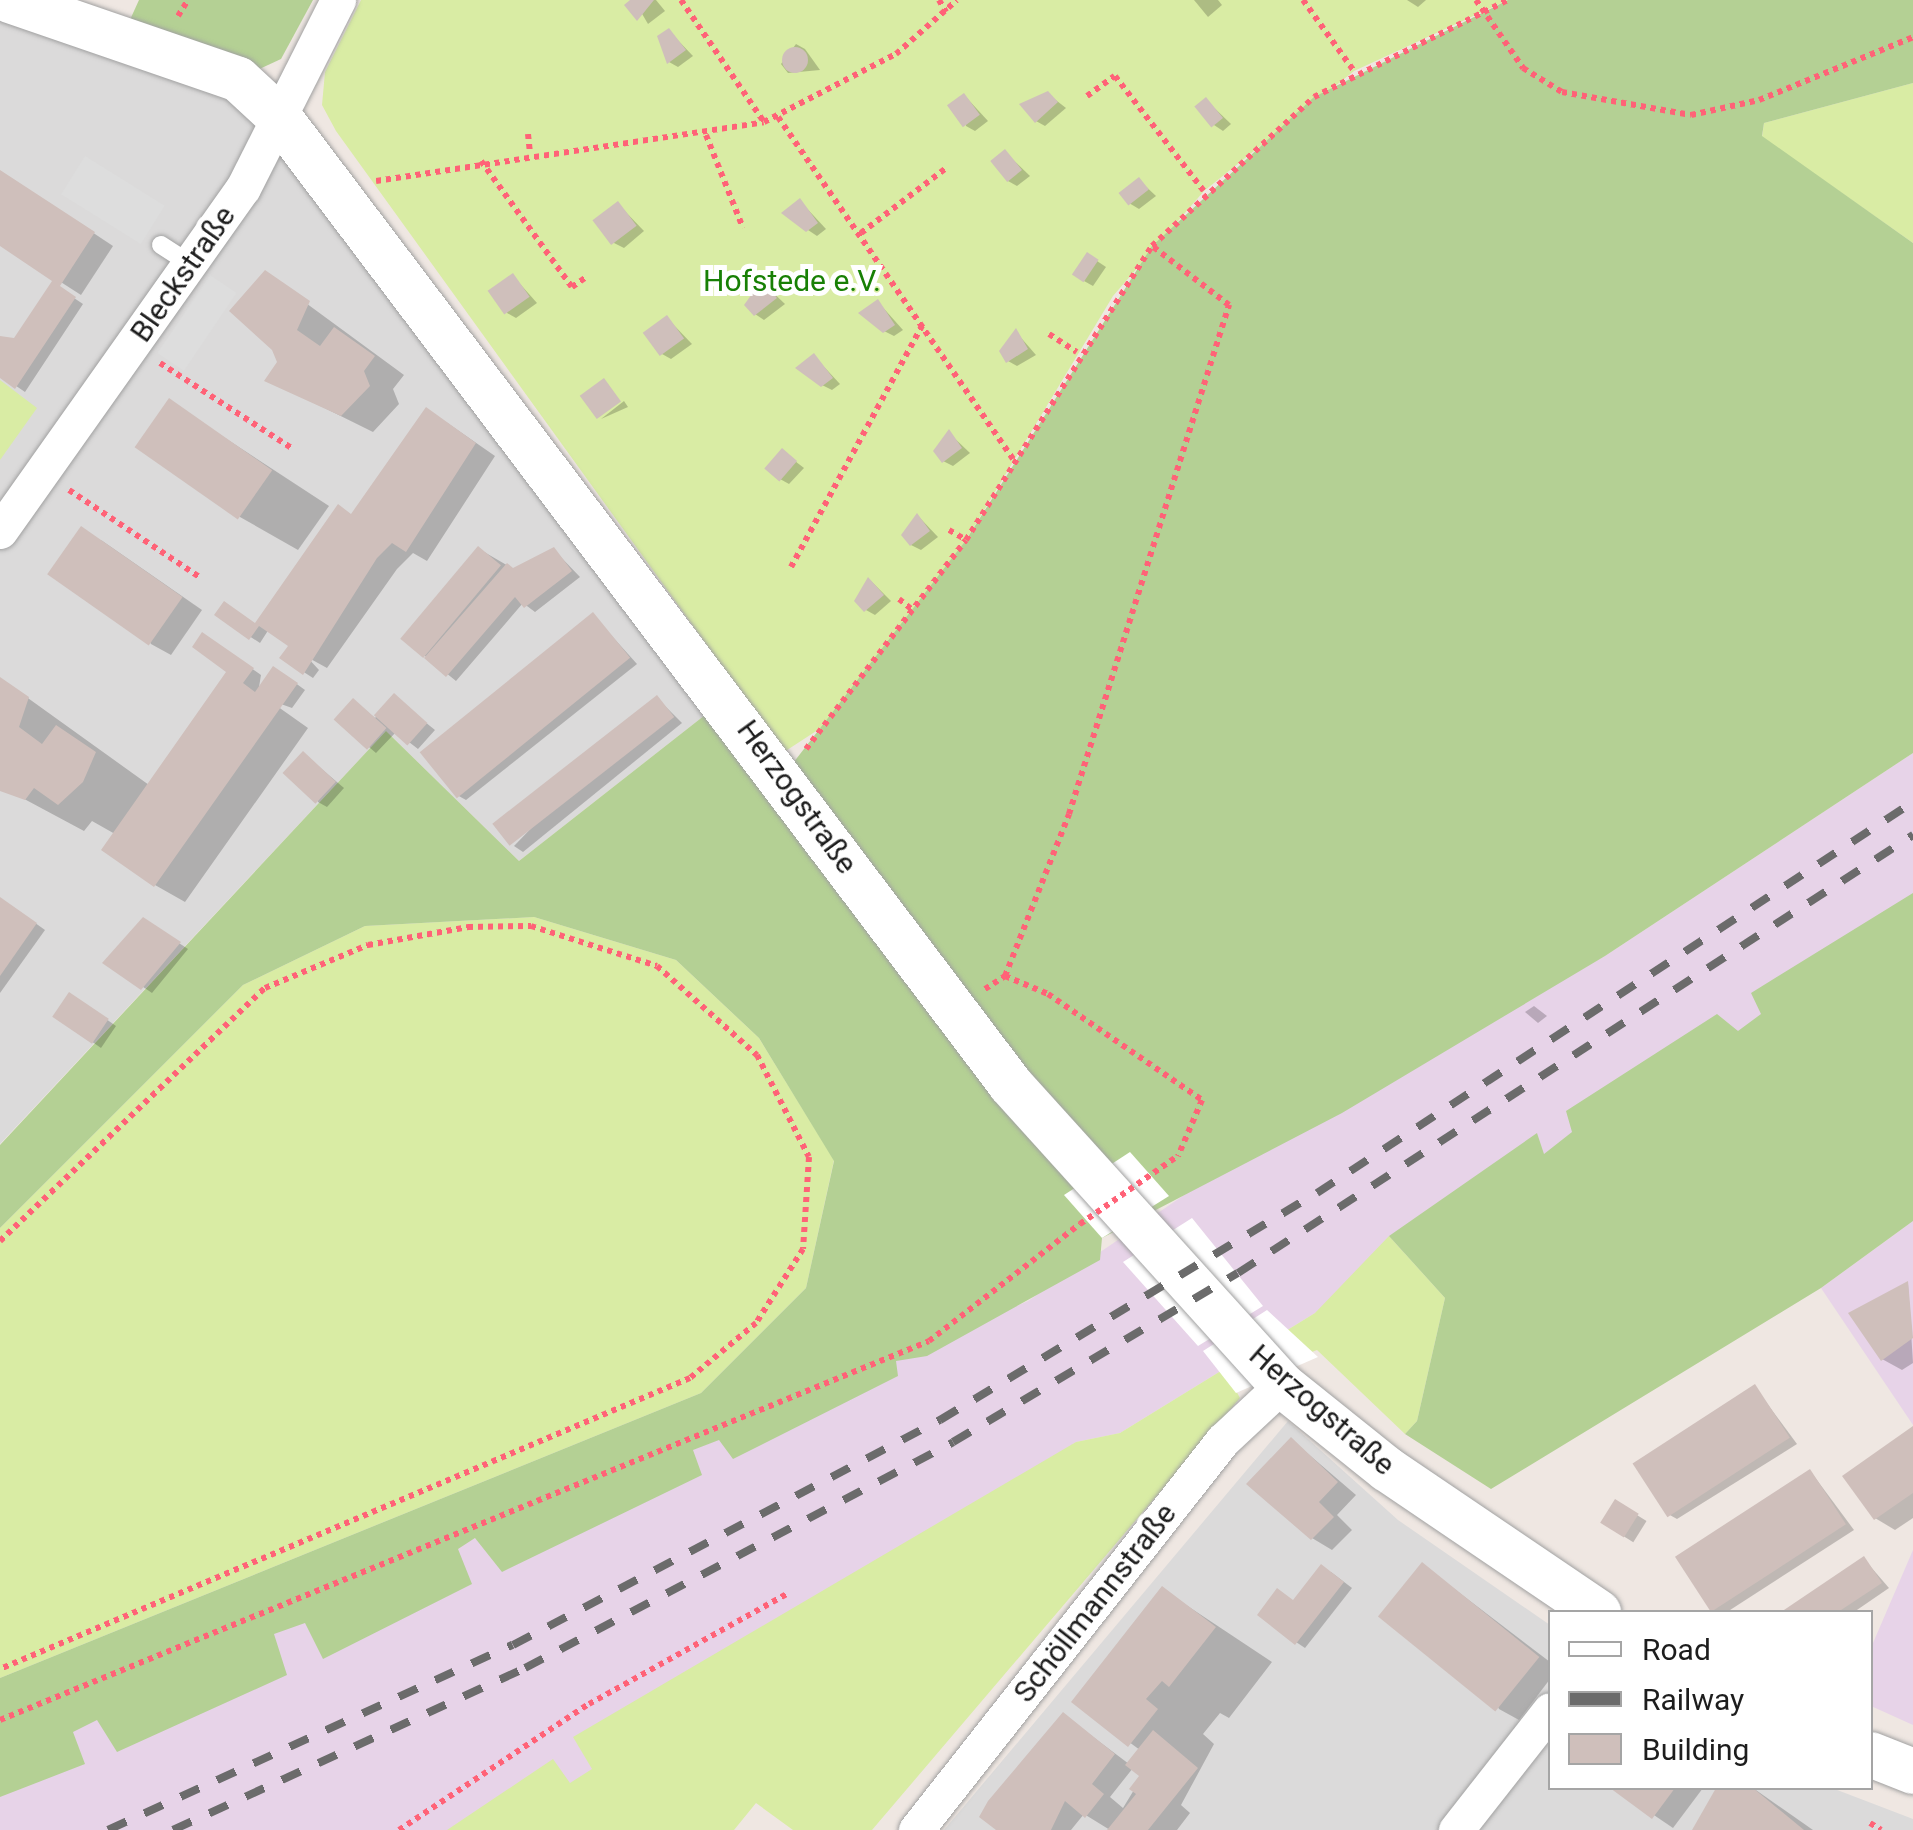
<!DOCTYPE html>
<meta charset="utf-8">
<style>
body{margin:0}
#map{position:relative;width:1913px;height:1830px;overflow:hidden;background:#efe7e2;font-family:Roboto,sans-serif}
div>[style]{position:absolute}
[style*='--x']{left:calc(var(--x)*1px);top:calc(var(--y)*1px);width:calc(var(--w)*1px);rotate:calc(var(--a)*1deg)}
.residential>*{inset:0;background:#dbdada}
.industrial>*{inset:0;background:#e7d3e8}
.grass>*{inset:0;background:#d9eca4}
.forest>*{inset:0;background:#b4d094}
.parking>*{inset:0;background:#ddd;transform-origin:0 0}
.pier>*{inset:0;background:#fff}
.shadow>*{inset:0;background:#0003;transform-origin:0 0}
.building>*{inset:0;background:#cfbfbb;transform-origin:0 0}
.round{border-radius:50%}
.path>*{height:6px;margin-top:-3px;transform-origin:0;background:repeating-linear-gradient(90deg,#ff6277 0 5px,transparent 0 10px)}
.roads{filter:drop-shadow(0 0 2px #a1a1a1) drop-shadow(0 0 2px #a1a1a1)}
.service>*{height:18px;margin:-9px;padding:0 9px;transform-origin:9px;border-radius:9px;background:#fff}
.minor>*{height:35px;margin:-17.5px;padding:0 17.5px;transform-origin:17.5px;border-radius:17.5px;background:#fff}
.tertiary>*{height:45px;margin:-22.5px;padding:0 22.5px;transform-origin:22.5px;border-radius:22.5px;background:#fff}
.rail>*{height:8px;margin-top:-4px;transform-origin:0;background:repeating-linear-gradient(90deg,#6b6b6b 0 20px,transparent 0 40px)}
.path-bridge>*{height:6px;margin-top:-3px;transform-origin:0;background:repeating-linear-gradient(90deg,#ff6277 0 5px,transparent 0 10px)}
span{translate:-50% -50%;white-space:nowrap;text-align:center;line-height:1.15;-webkit-text-stroke:10px #fff;paint-order:stroke}
.street-label{font-size:30px;color:#1d1d1d}
.park-label{font-size:30px;color:#188005}
.legend{position:absolute;left:1548px;top:1610px;width:325px;height:180px;box-sizing:border-box;background:#fff;border:2px solid #a5a5a5;margin:0;padding:12px 18px;list-style:none;font-size:30px;color:#1d1d1d}
.legend li{display:flex;align-items:center;gap:20px;height:50px}
.legend b{width:50px;border:2px solid #a5a5a5}
</style>
<div id="map">
<div class="residential">
<div style="clip-path:polygon(0 0,238px 79px,705px 715px,519px 861px,386px 731px,0 1144px)"></div>
<div style="clip-path:polygon(1288px 1421px,1398px 1520px,1550px 1625px,1550px 1788px,1832px 1788px,1913px 1819px,1913px 1830px,944px 1830px)"></div>
</div>
<div class="industrial">
<div style="clip-path:polygon(1913px 753px,1913px 915px,1315px 1313px,1120px 1433px,1076px 1442px,516px 1830px,0 1830px,0 1742px,1028px 1301px,1280px 1130px,1605px 956px)"></div>
<div style="clip-path:polygon(1913px 1221px,1913px 1425px,1821px 1288px)"></div>
<div style="clip-path:polygon(1913px 1550px,1913px 1725px,1871px 1706px,1870px 1650px)"></div>
</div>
<div class="grass">
<div style="clip-path:polygon(361px 0,1508px 0,1354px 71px,1204px 191px,1113px 296px,966px 540px,875px 664px,827px 724px,784px 752px,336px 131px,322px 105px,325px 72px)"></div>
<div style="clip-path:polygon(1913px 83px,1913px 243px,1762px 137px,1764px 123px)"></div>
<div style="clip-path:polygon(0 380px,37px 408px,0 460px)"></div>
<div style="clip-path:polygon(534px 917px,676px 960px,759px 1038px,834px 1160px,806px 1288px,701px 1393px,0 1678px,0 1228px,243px 985px,365px 926px)"></div>
<div style="clip-path:polygon(1389px 1236px,1445px 1298px,1417px 1421px,1405px 1434px,1317px 1350px,1232px 1383px,1240px 1398px,872px 1830px,793px 1830px,756px 1803px,734px 1830px,447px 1830px,553px 1759px,570px 1783px,592px 1769px,573px 1737px,1076px 1442px,1120px 1433px,1315px 1313px)"></div>
</div>
<div class="forest">
<div style="clip-path:polygon(139px 0,313px 0,281px 59px,238px 79px,129px 22px)"></div>
<div style="clip-path:polygon(1508px 0,1913px 0,1913px 83px,1764px 123px,1762px 136px,1913px 243px,1913px 753px,1605px 956px,1342px 1113px,1102px 1238px,1100px 1260px,927px 1356px,896px 1361px,898px 1376px,733px 1459px,719px 1440px,693px 1450px,702px 1475px,502px 1572px,475px 1538px,458px 1549px,472px 1584px,323px 1659px,305px 1623px,274px 1634px,287px 1675px,117px 1752px,97px 1720px,73px 1732px,85px 1764px,0 1797px,0 1678px,701px 1393px,806px 1288px,834px 1161px,759px 1038px,676px 960px,534px 917px,365px 926px,243px 985px,0 1228px,0 1145px,386px 731px,519px 861px,705px 715px,783px 776px,966px 540px,1152px 246px,1314px 97px)"></div>
<div style="clip-path:polygon(1913px 893px,1913px 1221px,1821px 1288px,1491px 1489px,1405px 1434px,1417px 1421px,1445px 1298px,1389px 1236px,1537px 1133px,1544px 1154px,1572px 1132px,1566px 1111px,1717px 1014px,1738px 1031px,1761px 1014px,1751px 993px)"></div>
</div>
<div class="parking">
<div style="left:85px;top:156px;width:94px;height:45px;rotate:32deg"></div>
<div style="left:210px;top:275px;width:32px;height:94px;rotate:34deg"></div>
</div>
<div class="pier">
<div style="clip-path:polygon(1130px 1152px,1169px 1196px,1102px 1238px,1064px 1195px)"></div>
<div style="clip-path:polygon(1192px 1218px,1263px 1306px,1198px 1346px,1123px 1262px)"></div>
<div style="clip-path:polygon(1267px 1310px,1318px 1357px,1236px 1393px,1203px 1351px)"></div>
</div>
<div class="shadow">
<div style="clip-path:polygon(634px 0,656px 0,665px 11px,648px 24px)"></div>
<div style="clip-path:polygon(1194px 0,1218px 0,1222px 5px,1208px 17px)"></div>
<div style="clip-path:polygon(1407px 0,1426px 0,1418px 7px)"></div>
<div style="clip-path:polygon(669px 31px,693px 56px,678px 67px,669px 62px)"></div>
<div style="clip-path:polygon(796px 44px,805px 49px,820px 70px,788px 73px,781px 64px)"></div>
<div style="clip-path:polygon(1048px 94px,1066px 108px,1045px 126px,1036px 121px)"></div>
<div style="clip-path:polygon(965px 96px,988px 121px,975px 131px,966px 126px)"></div>
<div style="clip-path:polygon(1206px 100px,1231px 124px,1223px 131px,1214px 125px)"></div>
<div style="clip-path:polygon(1005px 152px,1030px 176px,1017px 186px,1008px 181px)"></div>
<div style="clip-path:polygon(0 171px,113px 246px,81px 295px,0 243px)"></div>
<div style="clip-path:polygon(1139px 180px,1156px 196px,1139px 209px,1129px 203px)"></div>
<div style="clip-path:polygon(800px 201px,826px 229px,817px 236px,808px 230px)"></div>
<div style="clip-path:polygon(618px 204px,644px 231px,624px 248px,614px 243px)"></div>
<div style="clip-path:polygon(1088px 255px,1106px 267px,1093px 286px,1084px 281px)"></div>
<div style="clip-path:polygon(265px 273px,404px 375px,393px 389px,399px 404px,373px 432px,268px 380px,280px 363px)"></div>
<div style="clip-path:polygon(513px 276px,537px 303px,516px 318px,507px 313px)"></div>
<div style="clip-path:polygon(763px 283px,785px 304px,764px 320px,755px 314px)"></div>
<div style="clip-path:polygon(53px 284px,83px 304px,25px 392px,0 375px,0 340px,16px 340px)"></div>
<div style="clip-path:polygon(878px 302px,903px 330px,894px 336px,884px 331px)"></div>
<div style="clip-path:polygon(667px 318px,692px 344px,671px 359px,662px 354px)"></div>
<div style="clip-path:polygon(1016px 332px,1036px 355px,1017px 366px,1008px 361px)"></div>
<div style="clip-path:polygon(814px 356px,840px 384px,832px 390px,822px 385px)"></div>
<div style="clip-path:polygon(624px 401px,628px 407px,601px 419px)"></div>
<div style="clip-path:polygon(170px 402px,329px 506px,298px 550px,240px 517px)"></div>
<div style="clip-path:polygon(446px 422px,495px 456px,427px 561px,413px 553px,397px 569px,327px 668px,307px 657px,319px 670px,313px 678px,282px 658px,291px 645px,269px 629px,260px 643px,217px 615px,256px 626px)"></div>
<div style="clip-path:polygon(949px 433px,970px 453px,953px 466px,943px 461px)"></div>
<div style="clip-path:polygon(782px 451px,804px 468px,789px 484px,780px 479px)"></div>
<div style="clip-path:polygon(919px 517px,938px 537px,921px 550px,911px 545px)"></div>
<div style="clip-path:polygon(101px 540px,202px 610px,171px 655px,151px 644px)"></div>
<div style="clip-path:polygon(479px 549px,515px 570px,554px 550px,580px 577px,535px 612px,523px 603px,456px 681px,403px 638px)"></div>
<div style="clip-path:polygon(871px 581px,891px 601px,875px 615px,866px 610px)"></div>
<div style="clip-path:polygon(593px 615px,637px 664px,466px 800px,457px 795px)"></div>
<div style="clip-path:polygon(212px 640px,261px 675px,258px 693px,283px 674px,305px 690px,292px 708px,267px 699px,308px 728px,185px 902px,155px 885px,115px 834px,92px 821px,84px 831px,0 786px,0 678px,149px 785px,230px 671px)"></div>
<div style="clip-path:polygon(394px 697px,435px 730px,418px 749px,396px 732px,376px 753px,336px 719px,354px 701px,375px 718px)"></div>
<div style="clip-path:polygon(657px 698px,682px 723px,523px 852px,514px 846px)"></div>
<div style="clip-path:polygon(304px 754px,344px 788px,327px 807px,318px 802px)"></div>
<div style="clip-path:polygon(0 898px,45px 930px,0 993px)"></div>
<div style="clip-path:polygon(153px 926px,188px 949px,152px 993px,106px 962px)"></div>
<div style="clip-path:polygon(79px 1000px,116px 1026px,101px 1048px,55px 1016px)"></div>
<div style="clip-path:polygon(1534px 1006px,1547px 1016px,1538px 1023px,1525px 1012px)"></div>
<div style="clip-path:polygon(1908px 1284px,1913px 1363px,1902px 1370px,1882px 1359px)"></div>
<div style="clip-path:polygon(1755px 1387px,1797px 1444px,1677px 1519px,1668px 1514px)"></div>
<div style="clip-path:polygon(1913px 1430px,1913px 1518px,1895px 1530px,1875px 1518px)"></div>
<div style="clip-path:polygon(1292px 1440px,1356px 1495px,1337px 1515px,1352px 1530px,1332px 1550px,1312px 1538px)"></div>
<div style="clip-path:polygon(1811px 1472px,1854px 1530px,1727px 1612px,1713px 1610px)"></div>
<div style="left:1616px;top:1502px;width:36px;height:25px;rotate:32deg"></div>
<div style="clip-path:polygon(1864px 1559px,1889px 1588px,1854px 1612px,1785px 1612px)"></div>
<div style="clip-path:polygon(1423px 1565px,1550px 1662px,1550px 1679px,1519px 1720px,1499px 1709px)"></div>
<div style="clip-path:polygon(1331px 1572px,1352px 1588px,1305px 1648px,1296px 1642px,1294px 1602px)"></div>
<div style="clip-path:polygon(evenodd,1162px 1589px,1272px 1662px,1229px 1718px,1220px 1713px,1203px 1734px,1214px 1744px,1181px 1805px,1190px 1813px,1177px 1830px,1110px 1830px,1084px 1814px,1071px 1830px,1000px 1830px,1064px 1715px,1129px 1764px,1140px 1750px,1074px 1702px,1162px 1589px,1133px 1768px,1143px 1775px,1123px 1808px,1110px 1797px,1133px 1768px)"></div>
<div style="clip-path:polygon(1614px 1788px,1703px 1788px,1673px 1828px)"></div>
<div style="clip-path:polygon(1719px 1788px,1753px 1788px,1813px 1830px,1696px 1830px)"></div>
</div>
<div class="building">
<div style="clip-path:polygon(654px 0,637px 21px,624px 5px,630px 0)"></div>
<div style="clip-path:polygon(669px 28px,686px 50px,667px 64px,657px 36px)"></div>
<div class="round" style="left:782px;top:47px;width:26px;height:26px"></div>
<div style="clip-path:polygon(1048px 91px,1058px 102px,1035px 123px,1019px 104px)"></div>
<div style="left:964px;top:93px;width:27px;height:21px;rotate:54deg"></div>
<div style="left:1206px;top:97px;width:27px;height:15px;rotate:51deg"></div>
<div style="left:1005px;top:149px;width:27px;height:19px;rotate:51deg"></div>
<div style="clip-path:polygon(0 170px,95px 232px,60px 286px,76px 297px,15px 389px,0 378px,0 336px,14px 338px,52px 281px,0 246px)"></div>
<div style="left:1139px;top:177px;width:16px;height:26px;rotate:52deg"></div>
<div style="clip-path:polygon(800px 198px,818px 223px,806px 232px,781px 213px)"></div>
<div style="left:618px;top:201px;width:31px;height:32px;rotate:53deg"></div>
<div style="left:1087px;top:252px;width:14px;height:27px;rotate:34deg"></div>
<div style="clip-path:polygon(265px 270px,310px 301px,297px 330px,320px 346px,334px 327px,375px 356px,364px 371px,370px 386px,341px 416px,264px 381px,277px 362px,272px 350px,229px 311px)"></div>
<div style="left:513px;top:273px;width:29px;height:31px;rotate:55deg"></div>
<div style="clip-path:polygon(762px 280px,777px 298px,754px 316px,744px 305px)"></div>
<div style="clip-path:polygon(878px 299px,895px 325px,883px 333px,858px 313px)"></div>
<div style="left:667px;top:315px;width:29px;height:30px;rotate:54deg"></div>
<div style="clip-path:polygon(1016px 328px,1028px 349px,1006px 363px,999px 351px)"></div>
<div style="clip-path:polygon(814px 353px,833px 378px,821px 387px,795px 368px)"></div>
<div style="left:604px;top:378px;width:29px;height:30px;rotate:54deg"></div>
<div style="left:169px;top:398px;width:126px;height:60px;rotate:35deg"></div>
<div style="clip-path:polygon(426px 407px,476px 443px,406px 552px,392px 543px,377px 558px,303px 675px,279px 658px,288px 646px,259px 626px,249px 640px,214px 615px,224px 601px,255px 623px,338px 504px,351px 514px)"></div>
<div style="clip-path:polygon(949px 429px,962px 448px,942px 463px,933px 451px)"></div>
<div style="left:782px;top:448px;width:20px;height:27px;rotate:41deg"></div>
<div style="clip-path:polygon(917px 513px,930px 531px,910px 546px,901px 535px)"></div>
<div style="left:81px;top:526px;width:124px;height:59px;rotate:35deg"></div>
<div style="left:478px;top:546px;width:30px;height:121px;rotate:40deg"></div>
<div style="clip-path:polygon(554px 547px,572px 571px,524px 608px,515px 597px,446px 677px,424px 658px,507px 563px,513px 568px)"></div>
<div style="clip-path:polygon(868px 577px,884px 595px,864px 612px,854px 601px)"></div>
<div style="left:593px;top:612px;width:59px;height:223px;rotate:51deg"></div>
<div style="clip-path:polygon(202px 632px,254px 668px,243px 683px,255px 692px,273px 666px,298px 683px,154px 887px,101px 850px,226px 672px,192px 647px)"></div>
<div style="clip-path:polygon(0 677px,29px 697px,19px 727px,42px 744px,56px 725px,96px 752px,83px 782px,58px 805px,34px 788px,25px 800px,0 791px)"></div>
<div style="left:394px;top:693px;width:45px;height:30px;rotate:42deg"></div>
<div style="left:657px;top:695px;width:28px;height:209px;rotate:52deg"></div>
<div style="left:353px;top:698px;width:45px;height:29px;rotate:42deg"></div>
<div style="left:303px;top:751px;width:45px;height:30px;rotate:43deg"></div>
<div style="clip-path:polygon(0 897px,37px 923px,0 976px)"></div>
<div style="clip-path:polygon(143px 917px,181px 942px,141px 990px,102px 963px)"></div>
<div style="left:69px;top:992px;width:48px;height:30px;rotate:34deg"></div>
<div style="clip-path:polygon(1908px 1281px,1913px 1338px,1881px 1361px,1848px 1313px)"></div>
<div style="left:1755px;top:1384px;width:64px;height:146px;rotate:57deg"></div>
<div style="clip-path:polygon(1913px 1426px,1913px 1493px,1874px 1520px,1842px 1476px)"></div>
<div style="clip-path:polygon(1291px 1437px,1338px 1482px,1319px 1502px,1334px 1517px,1311px 1540px,1246px 1484px)"></div>
<div style="left:1810px;top:1469px;width:66px;height:161px;rotate:57deg"></div>
<div style="left:1615px;top:1499px;width:28px;height:28px;rotate:32deg"></div>
<div style="clip-path:polygon(1864px 1556px,1882px 1583px,1838px 1612px,1781px 1612px)"></div>
<div style="left:1422px;top:1562px;width:151px;height:70px;rotate:39deg"></div>
<div style="clip-path:polygon(1321px 1564px,1344px 1582px,1295px 1645px,1257px 1615px,1277px 1588px,1293px 1600px)"></div>
<div style="clip-path:polygon(1162px 1586px,1216px 1627px,1169px 1687px,1162px 1681px,1146px 1699px,1158px 1709px,1128px 1747px,1071px 1702px)"></div>
<div style="clip-path:polygon(1063px 1712px,1115px 1754px,1092px 1784px,1104px 1794px,1085px 1818px,1065px 1801px,1051px 1830px,996px 1830px,979px 1817px,988px 1801px)"></div>
<div style="clip-path:polygon(1153px 1730px,1198px 1768px,1148px 1830px,1107px 1830px,1136px 1794px,1129px 1789px,1139px 1776px,1125px 1765px)"></div>
<div style="clip-path:polygon(1610px 1788px,1675px 1788px,1652px 1819px)"></div>
<div style="clip-path:polygon(1716px 1788px,1753px 1788px,1804px 1830px,1692px 1830px)"></div>
</div>
<div class="path">
<div style="--x:681;--y:0;--w:148;--a:55.8"></div>
<div style="--x:939;--y:0;--w:14;--a:60"></div>
<div style="--x:1303;--y:0;--w:87;--a:54.3"></div>
<div style="--x:1476;--y:0;--w:83;--a:55.3"></div>
<div style="--x:1523;--y:68;--w:46;--a:31.6"></div>
<div style="--x:1562;--y:92;--w:131;--a:10.1"></div>
<div style="--x:1691;--y:115;--w:70;--a:-12.4"></div>
<div style="--x:1759;--y:100;--w:166;--a:-22.2"></div>
<div style="--x:178;--y:16;--w:19;--a:-58"></div>
<div style="--x:1087;--y:96;--w:34;--a:-36"></div>
<div style="--x:1115;--y:76;--w:145;--a:52.3"></div>
<div style="--x:778;--y:117;--w:415;--a:55.5"></div>
<div style="--x:528;--y:134;--w:20;--a:84"></div>
<div style="--x:706;--y:135;--w:100;--a:68.3"></div>
<div style="--x:481;--y:161;--w:155;--a:54.2"></div>
<div style="--x:572;--y:287;--w:19;--a:-35"></div>
<div style="--x:376;--y:181;--w:392;--a:-8.6"></div>
<div style="--x:764;--y:122;--w:148;--a:-27.3"></div>
<div style="--x:896;--y:54;--w:81;--a:-41.5"></div>
<div style="--x:861;--y:233;--w:107;--a:-37.4"></div>
<div style="--x:1049;--y:334;--w:33;--a:33"></div>
<div style="--x:160;--y:363;--w:158;--a:32.9"></div>
<div style="--x:69;--y:490;--w:159;--a:33.7"></div>
<div style="--x:949;--y:530;--w:20;--a:30"></div>
<div style="--x:791;--y:567;--w:279;--a:-61.5"></div>
<div style="--x:899;--y:599;--w:19;--a:39"></div>
<div style="--x:806;--y:749;--w:263;--a:-52.6"></div>
<div style="--x:966;--y:540;--w:348;--a:-57.7"></div>
<div style="--x:1152;--y:246;--w:220;--a:-42.6"></div>
<div style="--x:1314;--y:97;--w:217;--a:-26.6"></div>
<div style="--x:1005;--y:976;--w:174;--a:-68.4"></div>
<div style="--x:1069;--y:814;--w:534;--a:-72.55"></div>
<div style="--x:1229;--y:305;--w:97;--a:-142.5"></div>
<div style="--x:985;--y:989;--w:24;--a:-33"></div>
<div style="--x:1005;--y:976;--w:47;--a:22.7"></div>
<div style="--x:1048;--y:994;--w:187;--a:34.5"></div>
<div style="--x:1202;--y:1100;--w:61;--a:113.2"></div>
<div style="--x:0;--y:1241;--w:366;--a:-43.7"></div>
<div style="--x:265;--y:988;--w:112;--a:-22.7"></div>
<div style="--x:368;--y:945;--w:102;--a:-10.2"></div>
<div style="--x:468;--y:927;--w:63;--a:-0.9"></div>
<div style="--x:531;--y:926;--w:132;--a:17.6"></div>
<div style="--x:657;--y:966;--w:134;--a:41.7"></div>
<div style="--x:757;--y:1055;--w:114;--a:63"></div>
<div style="--x:809;--y:1157;--w:92;--a:93.7"></div>
<div style="--x:803;--y:1249;--w:88;--a:122.4"></div>
<div style="--x:756;--y:1323;--w:86;--a:140.2"></div>
<div style="--x:690;--y:1378;--w:749;--a:157.13"></div>
<div style="--x:0;--y:1720;--w:1003;--a:-22.19"></div>
<div style="--x:929;--y:1341;--w:191;--a:-37.8"></div>
<div style="--x:1870;--y:1823;--w:13;--a:32"></div>
<div style="--x:399;--y:1830;--w:228;--a:-33.6"></div>
<div style="--x:589;--y:1704;--w:227;--a:-29.1"></div>
</div>
<div class="roads">
<div class="service">
<div style="--x:161;--y:245;--w:35;--a:33"></div>
</div>
<div class="minor">
<div style="--x:0;--y:531;--w:420;--a:-54.7"></div>
<div style="--x:243;--y:188;--w:211;--a:-63.2"></div>
<div style="--x:916;--y:1830;--w:496;--a:-51.8"></div>
<div style="--x:1223;--y:1440;--w:81;--a:-43"></div>
<div style="--x:1456;--y:1830;--w:152;--a:-51.9"></div>
</div>
<div class="tertiary">
<div style="--x:9;--y:0;--w:242;--a:19"></div>
<div style="--x:238;--y:79;--w:56;--a:42.8"></div>
<div style="--x:279;--y:117;--w:1212;--a:52.91"></div>
<div style="--x:1010;--y:1084;--w:406;--a:47.9"></div>
<div style="--x:1282;--y:1385;--w:134;--a:38.7"></div>
<div style="--x:1387;--y:1469;--w:255;--a:34.1"></div>
<div style="--x:1870;--y:1754;--w:46;--a:21.6"></div>
</div>
</div>
<div class="rail">
<div style="--x:108;--y:1830;--w:445;--a:-24.6"></div>
<div style="--x:513;--y:1645;--w:483;--a:-27.8"></div>
<div style="--x:940;--y:1420;--w:440;--a:-31.1"></div>
<div style="--x:1317;--y:1193;--w:713;--a:-33.27"></div>
<div style="--x:173;--y:1830;--w:387;--a:-24.7"></div>
<div style="--x:525;--y:1668;--w:484;--a:-27.8"></div>
<div style="--x:953;--y:1442;--w:331;--a:-30.7"></div>
<div style="--x:1238;--y:1273;--w:805;--a:-32.98"></div>
</div>
<div class="path-bridge">
<div style="--x:1080;--y:1224;--w:119;--a:-34.8"></div>
</div>
<div class="street-label">
<span style="left:183px;top:274px;rotate:-55deg">Bleckstraße</span>
<span style="left:797px;top:797px;rotate:54deg">Herzogstraße</span>
<span style="left:1322px;top:1410px;rotate:41deg">Herzogstraße</span>
<span style="left:1095px;top:1603px;rotate:-52deg">Schöllmannstraße</span>
</div>
<div class="park-label">
<span style="left:792px;top:281px">Hofstede e.V.</span>
</div>
<ul class="legend">
<li><b style="height:12px;background:#fff"></b>Road</li>
<li><b style="height:12px;background:#6b6b6b"></b>Railway</li>
<li><b style="height:28px;background:#cfbfbb"></b>Building</li>
</ul>
</div>
